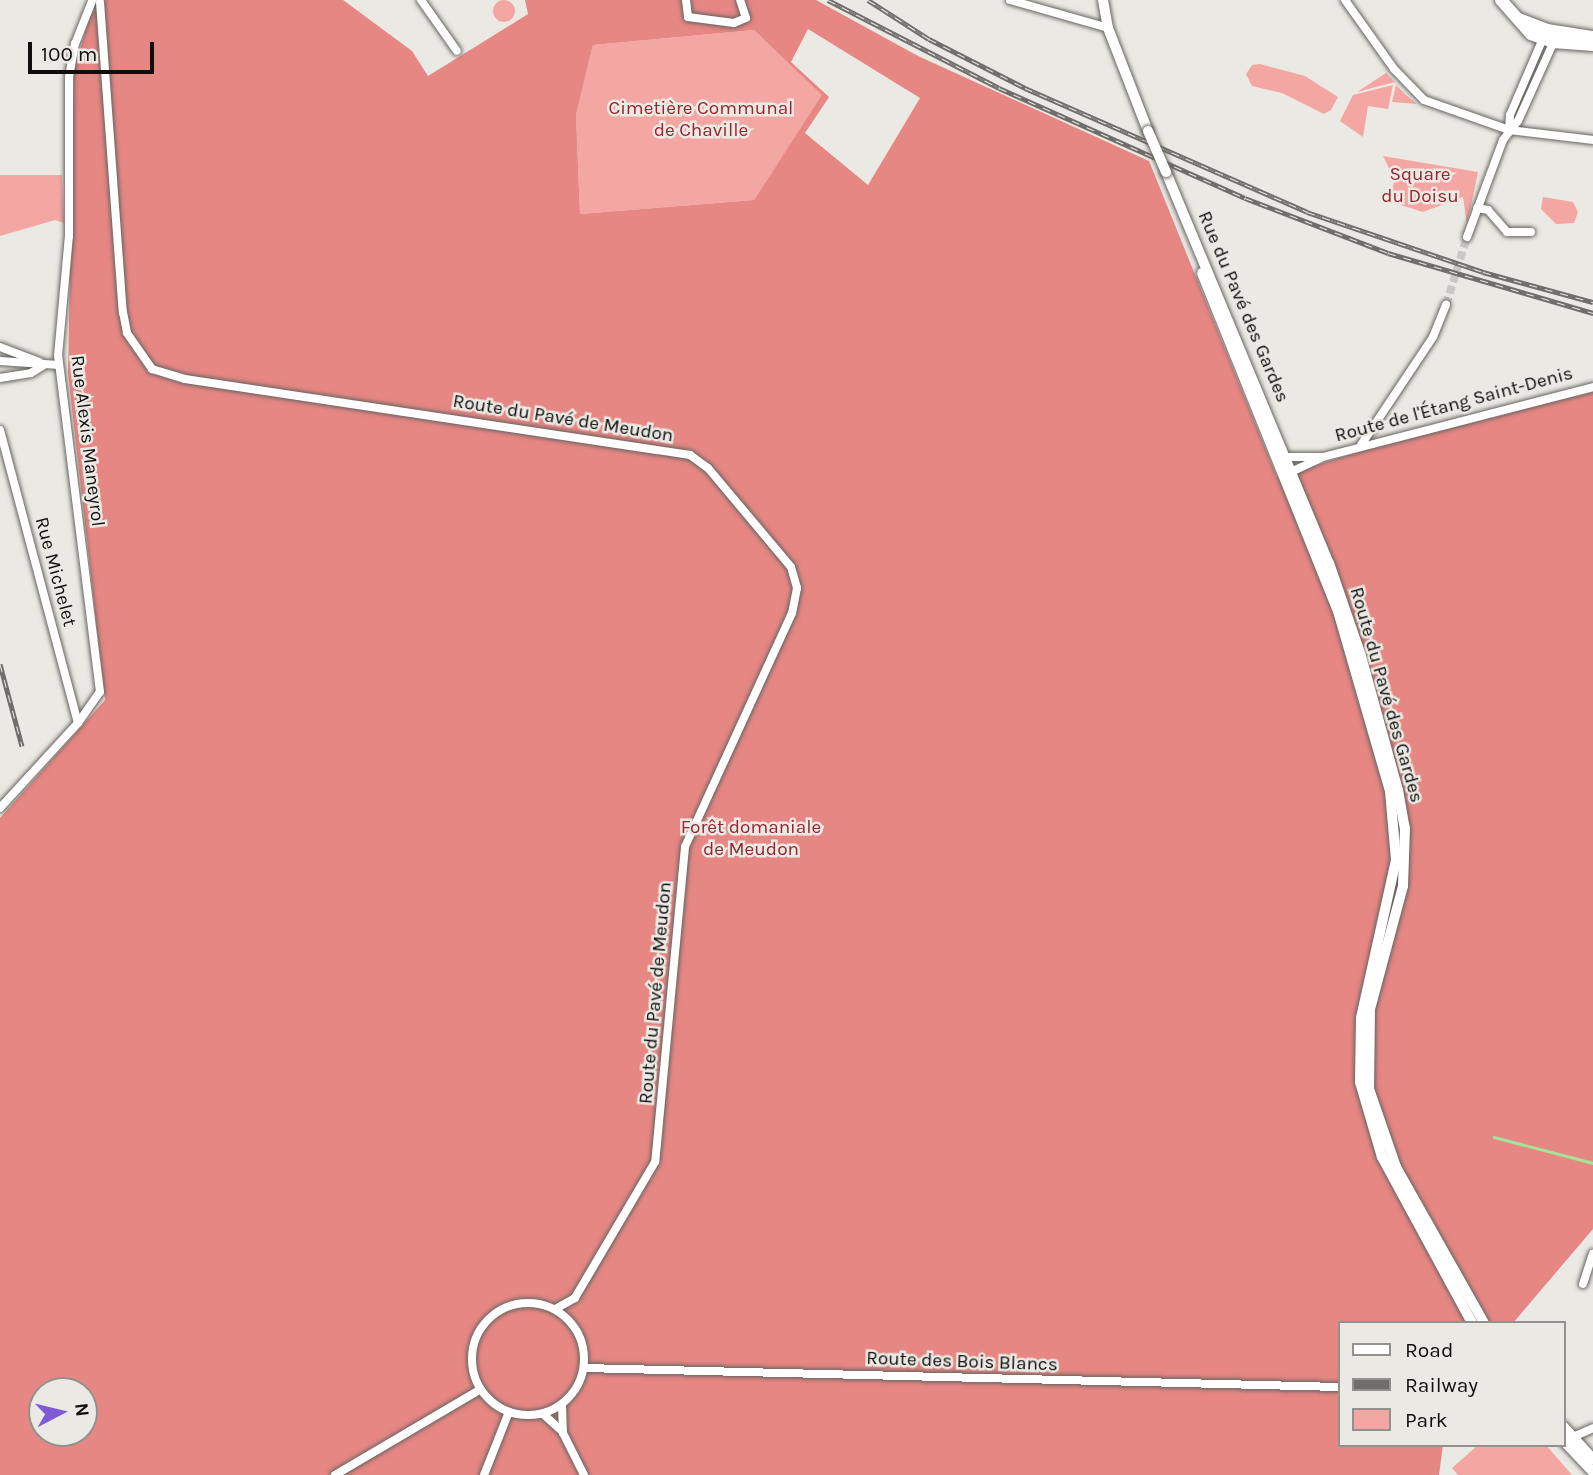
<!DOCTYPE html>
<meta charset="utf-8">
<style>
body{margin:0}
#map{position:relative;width:1593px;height:1475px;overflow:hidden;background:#ebe9e4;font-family:Karla,sans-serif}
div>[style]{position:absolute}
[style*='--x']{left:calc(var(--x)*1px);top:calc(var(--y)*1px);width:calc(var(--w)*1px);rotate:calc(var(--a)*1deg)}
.green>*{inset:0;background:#f4a6a2}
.round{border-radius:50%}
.forest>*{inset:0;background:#e78784}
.stream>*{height:2.5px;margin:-1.25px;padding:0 1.25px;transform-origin:1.25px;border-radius:1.25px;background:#a4e39a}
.minor-tunnel>*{height:8px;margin-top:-4px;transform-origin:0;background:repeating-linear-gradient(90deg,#cac8c4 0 8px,transparent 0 12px)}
.roads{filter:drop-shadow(0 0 2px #666460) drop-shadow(0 0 2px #666460)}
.minor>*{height:8px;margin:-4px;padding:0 4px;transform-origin:4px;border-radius:4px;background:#fff}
.minor>.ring{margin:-4px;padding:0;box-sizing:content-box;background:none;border:8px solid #fff;border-radius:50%}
.secondary>*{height:10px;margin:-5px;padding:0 5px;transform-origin:5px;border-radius:5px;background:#fff}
.primary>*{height:12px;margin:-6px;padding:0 6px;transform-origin:6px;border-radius:6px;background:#fff}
.rail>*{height:5px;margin-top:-2.5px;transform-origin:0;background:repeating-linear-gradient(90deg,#ebe9e4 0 8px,#706e6b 0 16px);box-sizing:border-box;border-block:2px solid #706e6b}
.bridges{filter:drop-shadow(0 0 2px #666460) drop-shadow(0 0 2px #666460)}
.secondary-bridge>*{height:10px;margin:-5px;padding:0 5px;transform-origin:5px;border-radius:5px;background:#fff}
span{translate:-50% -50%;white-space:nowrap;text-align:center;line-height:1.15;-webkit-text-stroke:5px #ebe9e4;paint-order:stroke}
.park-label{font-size:19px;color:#96252d}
.street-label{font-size:19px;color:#0f0e0c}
.legend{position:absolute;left:1338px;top:1321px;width:228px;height:126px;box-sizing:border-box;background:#ebe9e4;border:2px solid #93918e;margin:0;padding:9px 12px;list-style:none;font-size:21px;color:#0f0e0c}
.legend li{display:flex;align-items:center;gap:14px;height:35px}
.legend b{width:35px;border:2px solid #93918e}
.north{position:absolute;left:28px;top:1377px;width:70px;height:70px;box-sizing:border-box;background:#ebe9e4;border:2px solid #93918e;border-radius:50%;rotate:83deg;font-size:19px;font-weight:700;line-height:28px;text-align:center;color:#0f0e0c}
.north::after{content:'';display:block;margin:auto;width:24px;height:32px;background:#7e5bd5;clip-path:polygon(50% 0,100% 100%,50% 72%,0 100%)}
.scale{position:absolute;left:28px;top:42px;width:126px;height:32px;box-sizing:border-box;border:4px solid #0f0e0c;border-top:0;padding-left:9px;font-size:21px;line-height:24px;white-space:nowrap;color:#0f0e0c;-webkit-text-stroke:5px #ebe9e4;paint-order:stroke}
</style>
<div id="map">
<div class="green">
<div class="round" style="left:493px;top:0;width:22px;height:22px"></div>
<div style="clip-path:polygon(754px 30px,823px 95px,754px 200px,580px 214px,576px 115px,593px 45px)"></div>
<div style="clip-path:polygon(1260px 64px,1305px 76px,1338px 97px,1331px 110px,1324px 114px,1282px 93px,1252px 86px,1246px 74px,1252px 65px)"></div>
<div style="clip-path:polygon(1386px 73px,1395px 82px,1357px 92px)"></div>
<div style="clip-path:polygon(1393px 85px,1388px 109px,1368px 106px,1363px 137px,1340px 121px,1353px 95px)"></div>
<div style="clip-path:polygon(1396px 85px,1406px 95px,1417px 104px,1392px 102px)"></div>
<div style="clip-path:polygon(1383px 156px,1478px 172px,1467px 225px,1463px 197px,1423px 212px,1388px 201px,1395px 180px)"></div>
<div style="clip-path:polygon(0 175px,62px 175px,64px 223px,55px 220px,0 236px)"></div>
<div style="clip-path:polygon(1543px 197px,1573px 202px,1578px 212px,1574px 223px,1556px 224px,1541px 209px)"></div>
<div style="clip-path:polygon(1478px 1445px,1546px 1445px,1572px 1475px,1458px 1475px,1452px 1468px)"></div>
</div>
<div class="forest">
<div style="clip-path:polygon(evenodd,104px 0,343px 0,412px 51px,428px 76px,528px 14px,525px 0,816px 0,918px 56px,1149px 161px,1277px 477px,1395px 441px,1593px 392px,1593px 1229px,1513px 1323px,1339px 1323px,1339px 1445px,1443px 1445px,1439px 1475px,0 1475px,0 818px,105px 700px,68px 373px,74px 69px,90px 16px,104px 0,808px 29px,920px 98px,868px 185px,805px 133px,829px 97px,791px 62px,808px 29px,104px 0,754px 30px,822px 95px,754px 200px,580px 214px,576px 115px,593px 45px,754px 30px,104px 0,42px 1391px,84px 1391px,84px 1433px,42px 1433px,42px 1391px)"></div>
</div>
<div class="stream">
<div style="--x:1494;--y:1137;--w:102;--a:14.7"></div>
</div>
<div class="minor-tunnel">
<div style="--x:1446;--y:305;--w:71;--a:-72.8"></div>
</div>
<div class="roads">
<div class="minor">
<div style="--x:421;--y:0;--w:62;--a:54.8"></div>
<div style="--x:686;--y:0;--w:17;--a:83"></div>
<div style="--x:688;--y:17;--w:46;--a:7.4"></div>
<div style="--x:734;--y:23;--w:13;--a:-23"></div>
<div style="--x:746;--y:18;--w:19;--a:-108"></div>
<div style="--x:1010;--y:0;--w:102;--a:15.9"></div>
<div style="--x:1345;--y:0;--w:85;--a:54.6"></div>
<div style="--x:1394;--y:69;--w:43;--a:45.9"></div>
<div style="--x:1424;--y:100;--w:90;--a:19.4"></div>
<div style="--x:1509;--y:130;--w:85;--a:6.8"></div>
<div style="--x:100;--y:2;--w:311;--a:85.8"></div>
<div style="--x:123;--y:312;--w:21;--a:79"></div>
<div style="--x:127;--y:333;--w:44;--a:55.2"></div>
<div style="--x:152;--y:369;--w:34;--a:17"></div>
<div style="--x:185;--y:379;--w:511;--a:8.56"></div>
<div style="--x:690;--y:455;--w:22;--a:36"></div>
<div style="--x:708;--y:468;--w:129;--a:50"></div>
<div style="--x:791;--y:567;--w:22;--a:74"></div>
<div style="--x:797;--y:588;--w:25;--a:101"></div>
<div style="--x:792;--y:613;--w:257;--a:114.6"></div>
<div style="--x:685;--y:847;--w:316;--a:95.4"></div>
<div style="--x:655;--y:1162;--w:158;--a:120.5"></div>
<div style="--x:575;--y:1298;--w:23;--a:151"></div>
<div style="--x:1509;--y:130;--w:15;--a:-86"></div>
<div style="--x:1510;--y:115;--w:86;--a:-66.7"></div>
<div style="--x:1477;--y:208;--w:11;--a:10"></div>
<div style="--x:1488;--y:210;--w:29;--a:49"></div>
<div style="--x:1507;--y:232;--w:24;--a:0"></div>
<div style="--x:1467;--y:237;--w:103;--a:-69.6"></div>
<div style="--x:1503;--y:140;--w:24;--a:-52"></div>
<div style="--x:1518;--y:121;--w:90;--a:-65.7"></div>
<div style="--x:0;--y:347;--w:42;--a:21"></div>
<div style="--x:0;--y:361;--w:59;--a:3.9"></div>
<div style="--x:0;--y:378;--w:31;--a:-9"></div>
<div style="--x:31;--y:373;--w:15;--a:-32"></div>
<div style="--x:0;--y:430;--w:303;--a:75.1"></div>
<div style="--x:1361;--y:445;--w:130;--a:-56.3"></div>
<div style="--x:1433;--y:337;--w:35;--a:-68"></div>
<div style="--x:1288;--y:457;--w:32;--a:0"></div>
<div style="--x:1293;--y:471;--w:33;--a:-25"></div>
<div style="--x:1323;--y:457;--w:279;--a:-14.5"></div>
<div style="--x:0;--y:808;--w:115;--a:-47.5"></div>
<div style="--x:78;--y:723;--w:38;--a:-55"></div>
<div style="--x:100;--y:692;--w:339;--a:-97.1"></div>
<div style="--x:58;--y:356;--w:121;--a:-84.8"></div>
<div style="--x:69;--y:236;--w:159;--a:-90"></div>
<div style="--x:69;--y:77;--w:34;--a:-80"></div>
<div style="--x:75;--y:44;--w:46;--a:-68.4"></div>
<div style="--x:1583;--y:1284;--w:32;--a:-72"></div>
<div class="ring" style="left:472px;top:1303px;width:104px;height:104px"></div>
<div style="--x:584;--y:1368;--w:755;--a:1.44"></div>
<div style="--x:562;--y:1405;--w:28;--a:88"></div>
<div style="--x:563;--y:1433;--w:47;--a:63.4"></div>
<div style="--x:543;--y:1414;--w:24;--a:42"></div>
<div style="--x:1573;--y:1437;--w:22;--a:-24"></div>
<div style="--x:335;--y:1475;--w:169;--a:-30.5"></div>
<div style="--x:484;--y:1475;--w:68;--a:-68.4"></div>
</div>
<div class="secondary">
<div style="--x:1103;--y:0;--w:28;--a:80"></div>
<div style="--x:1108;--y:28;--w:110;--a:68.8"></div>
<div style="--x:1166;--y:172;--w:424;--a:67.4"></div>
<div style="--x:1329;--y:563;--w:98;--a:71"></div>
<div style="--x:1361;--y:656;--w:139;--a:74.6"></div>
<div style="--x:1398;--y:790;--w:39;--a:80"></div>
<div style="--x:1405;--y:828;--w:58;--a:92"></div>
<div style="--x:1403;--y:886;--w:127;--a:105"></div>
<div style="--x:1370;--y:1009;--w:80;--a:90.7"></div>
<div style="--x:1369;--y:1089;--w:83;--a:70.9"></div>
<div style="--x:1396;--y:1167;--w:179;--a:60.6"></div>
<div style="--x:1202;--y:273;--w:364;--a:68.1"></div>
<div style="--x:1338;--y:611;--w:187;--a:73.9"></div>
<div style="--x:1390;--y:791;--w:69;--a:85"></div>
<div style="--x:1396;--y:860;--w:162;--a:102.5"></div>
<div style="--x:1361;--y:1018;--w:64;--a:90.9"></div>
<div style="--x:1360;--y:1082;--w:78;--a:73.7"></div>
<div style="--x:1382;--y:1157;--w:189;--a:61.5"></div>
<div style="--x:1563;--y:1426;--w:45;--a:47.7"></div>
<div style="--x:1563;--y:1440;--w:44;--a:46.8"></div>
</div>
<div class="primary">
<div style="--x:1501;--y:0;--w:45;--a:48.6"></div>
<div style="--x:1531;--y:34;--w:23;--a:20"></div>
<div style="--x:1553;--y:42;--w:40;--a:4.3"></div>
<div style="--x:1519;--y:19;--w:30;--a:21"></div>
<div style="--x:1547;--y:30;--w:47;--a:8.7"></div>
</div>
</div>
<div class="rail">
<div style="--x:828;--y:0;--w:192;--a:27.2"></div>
<div style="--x:999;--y:88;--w:269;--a:24.1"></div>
<div style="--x:1245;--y:198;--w:153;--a:21"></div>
<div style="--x:1388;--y:253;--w:214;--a:16.3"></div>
<div style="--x:868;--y:0;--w:72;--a:32.6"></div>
<div style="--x:929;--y:39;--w:108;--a:27"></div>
<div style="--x:1025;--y:88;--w:308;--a:23.7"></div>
<div style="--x:1307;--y:212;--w:186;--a:18.8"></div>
<div style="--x:1483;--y:272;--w:114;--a:15.3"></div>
<div style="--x:0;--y:664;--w:85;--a:75"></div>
</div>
<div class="bridges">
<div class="secondary-bridge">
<div style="--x:1148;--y:131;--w:45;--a:66.3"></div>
</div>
</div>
<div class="park-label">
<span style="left:701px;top:120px">Cimetière Communal<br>de Chaville</span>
<span style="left:1420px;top:186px">Square<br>du Doisu</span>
<span style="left:751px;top:839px">Forêt domaniale<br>de Meudon</span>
</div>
<div class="street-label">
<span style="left:1243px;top:307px;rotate:67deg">Rue du Pavé des Gardes</span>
<span style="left:1454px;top:405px;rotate:-15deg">Route de l'Étang Saint-Denis</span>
<span style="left:563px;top:419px;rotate:9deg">Route du Pavé de Meudon</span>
<span style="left:87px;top:441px;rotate:83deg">Rue Alexis Maneyrol</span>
<span style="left:55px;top:572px;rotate:75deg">Rue Michelet</span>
<span style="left:1386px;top:695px;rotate:74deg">Route du Pavé des Gardes</span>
<span style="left:656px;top:993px;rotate:-85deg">Route du Pavé de Meudon</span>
<span style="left:962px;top:1362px;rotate:2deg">Route des Bois Blancs</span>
</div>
<ul class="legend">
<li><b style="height:9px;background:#fff"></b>Road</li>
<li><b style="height:9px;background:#706e6b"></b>Railway</li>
<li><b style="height:19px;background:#f4a6a2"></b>Park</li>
</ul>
<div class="north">N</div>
<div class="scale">100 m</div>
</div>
